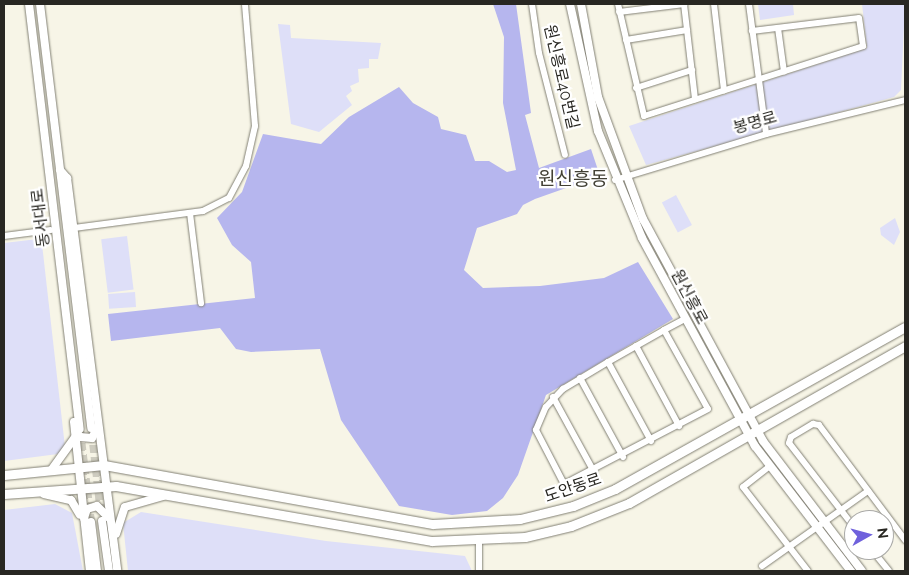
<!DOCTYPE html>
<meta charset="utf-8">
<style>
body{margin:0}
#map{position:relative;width:909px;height:575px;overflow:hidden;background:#f7f5e7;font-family:Raleway,"Noto Sans KR",sans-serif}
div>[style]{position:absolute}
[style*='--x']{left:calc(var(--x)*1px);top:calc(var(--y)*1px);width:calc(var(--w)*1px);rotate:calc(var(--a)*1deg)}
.green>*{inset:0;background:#dedff8;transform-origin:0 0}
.forest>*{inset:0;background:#b6b6ee}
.tertiary-tunnel>*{height:8px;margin-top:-4px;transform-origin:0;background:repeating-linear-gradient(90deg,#ceccc0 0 8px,transparent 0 12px)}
.roads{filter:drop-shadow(0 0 1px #828074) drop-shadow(0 0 1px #828074)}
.minor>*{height:6px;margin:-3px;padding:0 3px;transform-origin:3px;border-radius:3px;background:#fff}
.tertiary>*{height:8px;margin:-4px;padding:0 4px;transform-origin:4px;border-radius:4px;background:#fff}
.secondary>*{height:9px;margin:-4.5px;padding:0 4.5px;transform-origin:4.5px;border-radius:4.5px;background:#fff}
span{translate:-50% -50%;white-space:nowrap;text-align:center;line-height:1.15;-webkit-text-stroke:4.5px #fff;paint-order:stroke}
.street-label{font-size:16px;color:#282722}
.quarter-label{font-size:19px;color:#424035}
.frame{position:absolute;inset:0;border:5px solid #282722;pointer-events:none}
.north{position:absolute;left:844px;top:510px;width:50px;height:50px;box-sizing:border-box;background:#fff;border:1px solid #a9a9a7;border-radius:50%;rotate:83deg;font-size:14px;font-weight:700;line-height:20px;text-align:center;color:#282722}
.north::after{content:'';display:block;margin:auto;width:18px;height:22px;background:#6f61dc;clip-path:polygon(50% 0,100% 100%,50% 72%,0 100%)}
</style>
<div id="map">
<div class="green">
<div style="clip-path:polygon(758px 4px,793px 4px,794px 15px,760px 20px)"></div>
<div style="clip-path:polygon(862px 4px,905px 4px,901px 90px,894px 97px,646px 165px,629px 126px,867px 48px)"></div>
<div style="clip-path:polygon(278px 24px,290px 25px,291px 38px,381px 43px,378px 59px,369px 59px,369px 68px,358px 69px,359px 82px,350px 86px,352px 91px,346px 96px,352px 105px,319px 132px,291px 124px)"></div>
<div style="left:676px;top:195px;width:34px;height:16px;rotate:62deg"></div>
<div style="clip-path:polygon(895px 218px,900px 232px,894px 245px,881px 235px,880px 228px)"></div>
<div style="left:127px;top:236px;width:54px;height:26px;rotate:83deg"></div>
<div style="clip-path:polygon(38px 239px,42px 244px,65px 447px,58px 454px,4px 461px,4px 243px)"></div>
<div style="left:135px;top:292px;width:15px;height:27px;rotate:86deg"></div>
<div style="clip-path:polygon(55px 504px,72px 513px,83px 571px,4px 571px,4px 510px)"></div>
<div style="clip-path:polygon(141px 512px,326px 541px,465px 556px,472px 571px,128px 571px,123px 523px)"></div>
</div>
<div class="forest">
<div style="clip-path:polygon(493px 4px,516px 4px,531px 113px,525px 115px,539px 168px,591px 149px,600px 176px,535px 199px,523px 205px,517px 214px,477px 228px,464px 270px,483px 288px,540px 286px,604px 278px,638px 262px,673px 319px,546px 395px,518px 475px,503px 498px,487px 511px,452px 515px,399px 506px,341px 420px,320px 349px,251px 352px,236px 349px,220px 328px,111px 341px,108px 314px,255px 298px,251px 262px,232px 245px,217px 218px,242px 192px,263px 134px,321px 144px,349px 117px,399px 87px,413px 103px,438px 117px,441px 129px,466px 135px,475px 161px,489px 161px,507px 172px,516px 170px,503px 103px,504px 37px)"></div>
</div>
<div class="tertiary-tunnel">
<div style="--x:80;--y:431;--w:92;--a:83.1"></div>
<div style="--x:92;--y:433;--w:81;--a:83.7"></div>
</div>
<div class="roads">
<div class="minor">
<div style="--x:532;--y:4;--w:49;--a:81.9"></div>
<div style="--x:539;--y:53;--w:105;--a:75.7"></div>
<div style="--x:618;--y:4;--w:115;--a:76.9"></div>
<div style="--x:644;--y:116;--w:230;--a:-17.7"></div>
<div style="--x:863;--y:46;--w:28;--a:-98"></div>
<div style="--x:859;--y:18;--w:108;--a:173.1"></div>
<div style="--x:684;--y:4;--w:96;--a:83.4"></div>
<div style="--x:714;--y:4;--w:87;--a:83.4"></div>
<div style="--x:749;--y:4;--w:131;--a:82.5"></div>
<div style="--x:619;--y:12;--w:66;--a:-6.9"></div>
<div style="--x:778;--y:28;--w:44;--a:82.2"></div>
<div style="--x:626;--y:40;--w:62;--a:-9.3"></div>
<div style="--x:636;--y:88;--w:59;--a:-17.8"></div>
<div style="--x:615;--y:180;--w:158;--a:-16.9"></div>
<div style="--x:766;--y:134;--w:143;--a:-13.7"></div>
<div style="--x:190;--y:213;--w:91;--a:83"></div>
<div style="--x:74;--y:228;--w:130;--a:-7.5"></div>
<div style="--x:203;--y:211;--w:29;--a:-27"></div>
<div style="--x:229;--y:198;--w:36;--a:-62"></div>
<div style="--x:246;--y:166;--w:41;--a:-77.3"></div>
<div style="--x:255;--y:126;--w:122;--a:-94.7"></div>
<div style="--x:4;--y:236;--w:47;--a:-7.3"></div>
<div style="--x:664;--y:330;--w:90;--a:60.9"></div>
<div style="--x:708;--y:409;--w:162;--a:152.5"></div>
<div style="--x:564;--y:484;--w:61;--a:-117.4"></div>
<div style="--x:536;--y:430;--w:25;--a:-67"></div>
<div style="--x:546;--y:407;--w:25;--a:-47"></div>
<div style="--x:563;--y:389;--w:52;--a:-31"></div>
<div style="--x:608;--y:362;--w:64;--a:-29.7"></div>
<div style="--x:664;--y:330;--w:24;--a:-28"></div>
<div style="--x:636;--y:346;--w:91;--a:61.7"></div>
<div style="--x:608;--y:362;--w:90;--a:61.4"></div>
<div style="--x:580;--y:378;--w:90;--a:61.4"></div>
<div style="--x:553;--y:397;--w:85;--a:61.3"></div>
<div style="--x:770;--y:466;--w:34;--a:142"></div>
<div style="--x:743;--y:487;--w:106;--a:52.3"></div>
<div style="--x:854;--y:527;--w:106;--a:-127.7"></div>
<div style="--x:789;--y:443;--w:6;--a:-72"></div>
<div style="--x:791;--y:437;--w:26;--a:-31"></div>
<div style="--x:813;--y:424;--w:6;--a:9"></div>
<div style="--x:819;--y:425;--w:144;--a:53.2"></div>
<div style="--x:479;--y:542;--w:29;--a:90"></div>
<div style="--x:872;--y:550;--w:27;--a:51"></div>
<div style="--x:762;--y:566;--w:130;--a:-35.3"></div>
</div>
<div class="tertiary">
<div style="--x:29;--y:4;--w:428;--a:83.2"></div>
<div style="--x:40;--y:4;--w:427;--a:83.1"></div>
<div style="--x:570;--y:4;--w:130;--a:77.6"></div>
<div style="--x:598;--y:131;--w:116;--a:67.6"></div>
<div style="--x:642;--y:238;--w:237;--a:61.5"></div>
<div style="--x:755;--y:446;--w:158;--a:52.5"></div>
<div style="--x:581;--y:4;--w:95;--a:79.6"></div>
<div style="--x:598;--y:97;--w:130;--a:69.8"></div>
<div style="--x:643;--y:219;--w:252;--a:61.6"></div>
<div style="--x:763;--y:441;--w:163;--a:52.7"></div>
<div style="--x:60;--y:170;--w:11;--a:49"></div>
<div style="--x:67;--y:178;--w:396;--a:82.7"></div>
<div style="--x:74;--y:422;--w:150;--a:83.9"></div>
<div style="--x:76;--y:431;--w:7;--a:56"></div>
<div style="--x:80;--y:437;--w:12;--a:5"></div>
<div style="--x:92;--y:438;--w:13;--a:-63"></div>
<div style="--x:52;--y:469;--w:39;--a:-54"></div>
<div style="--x:44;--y:494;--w:28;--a:13"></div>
<div style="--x:71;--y:500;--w:17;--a:59"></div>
<div style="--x:84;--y:518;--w:9;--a:-72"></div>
<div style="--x:87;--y:509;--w:10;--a:-17"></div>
<div style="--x:97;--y:506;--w:17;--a:45"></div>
<div style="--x:102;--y:521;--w:50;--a:82"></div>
<div style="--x:91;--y:522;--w:49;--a:83"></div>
<div style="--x:116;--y:534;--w:28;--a:-72"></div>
<div style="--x:125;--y:507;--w:40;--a:-16"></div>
</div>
<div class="secondary">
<div style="--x:4;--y:475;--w:100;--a:-5.7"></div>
<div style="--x:104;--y:465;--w:334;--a:10.2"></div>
<div style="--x:433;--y:524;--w:87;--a:-3.3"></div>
<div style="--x:520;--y:519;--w:55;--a:-13.8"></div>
<div style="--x:573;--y:506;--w:45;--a:-22"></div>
<div style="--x:615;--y:489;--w:332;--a:-29.2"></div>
<div style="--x:4;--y:494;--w:112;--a:-4.1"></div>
<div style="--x:116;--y:486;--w:321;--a:9.9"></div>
<div style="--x:432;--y:541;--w:93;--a:-2.5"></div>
<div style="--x:525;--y:537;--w:47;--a:-13.4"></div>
<div style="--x:571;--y:526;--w:62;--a:-21.6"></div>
<div style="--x:629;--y:503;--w:318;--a:-29.6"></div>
</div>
</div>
<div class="street-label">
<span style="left:561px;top:77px;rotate:77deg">원신흥로40번길</span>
<span style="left:755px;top:123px;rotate:-16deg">봉명로</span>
<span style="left:41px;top:218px;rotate:-97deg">동서대로</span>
<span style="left:689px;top:297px;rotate:62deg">원신흥로</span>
<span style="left:573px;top:488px;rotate:-19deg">도안동로</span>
</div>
<div class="quarter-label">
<span style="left:573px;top:179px">원신흥동</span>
</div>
<div class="frame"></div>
<div class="north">N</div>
</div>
